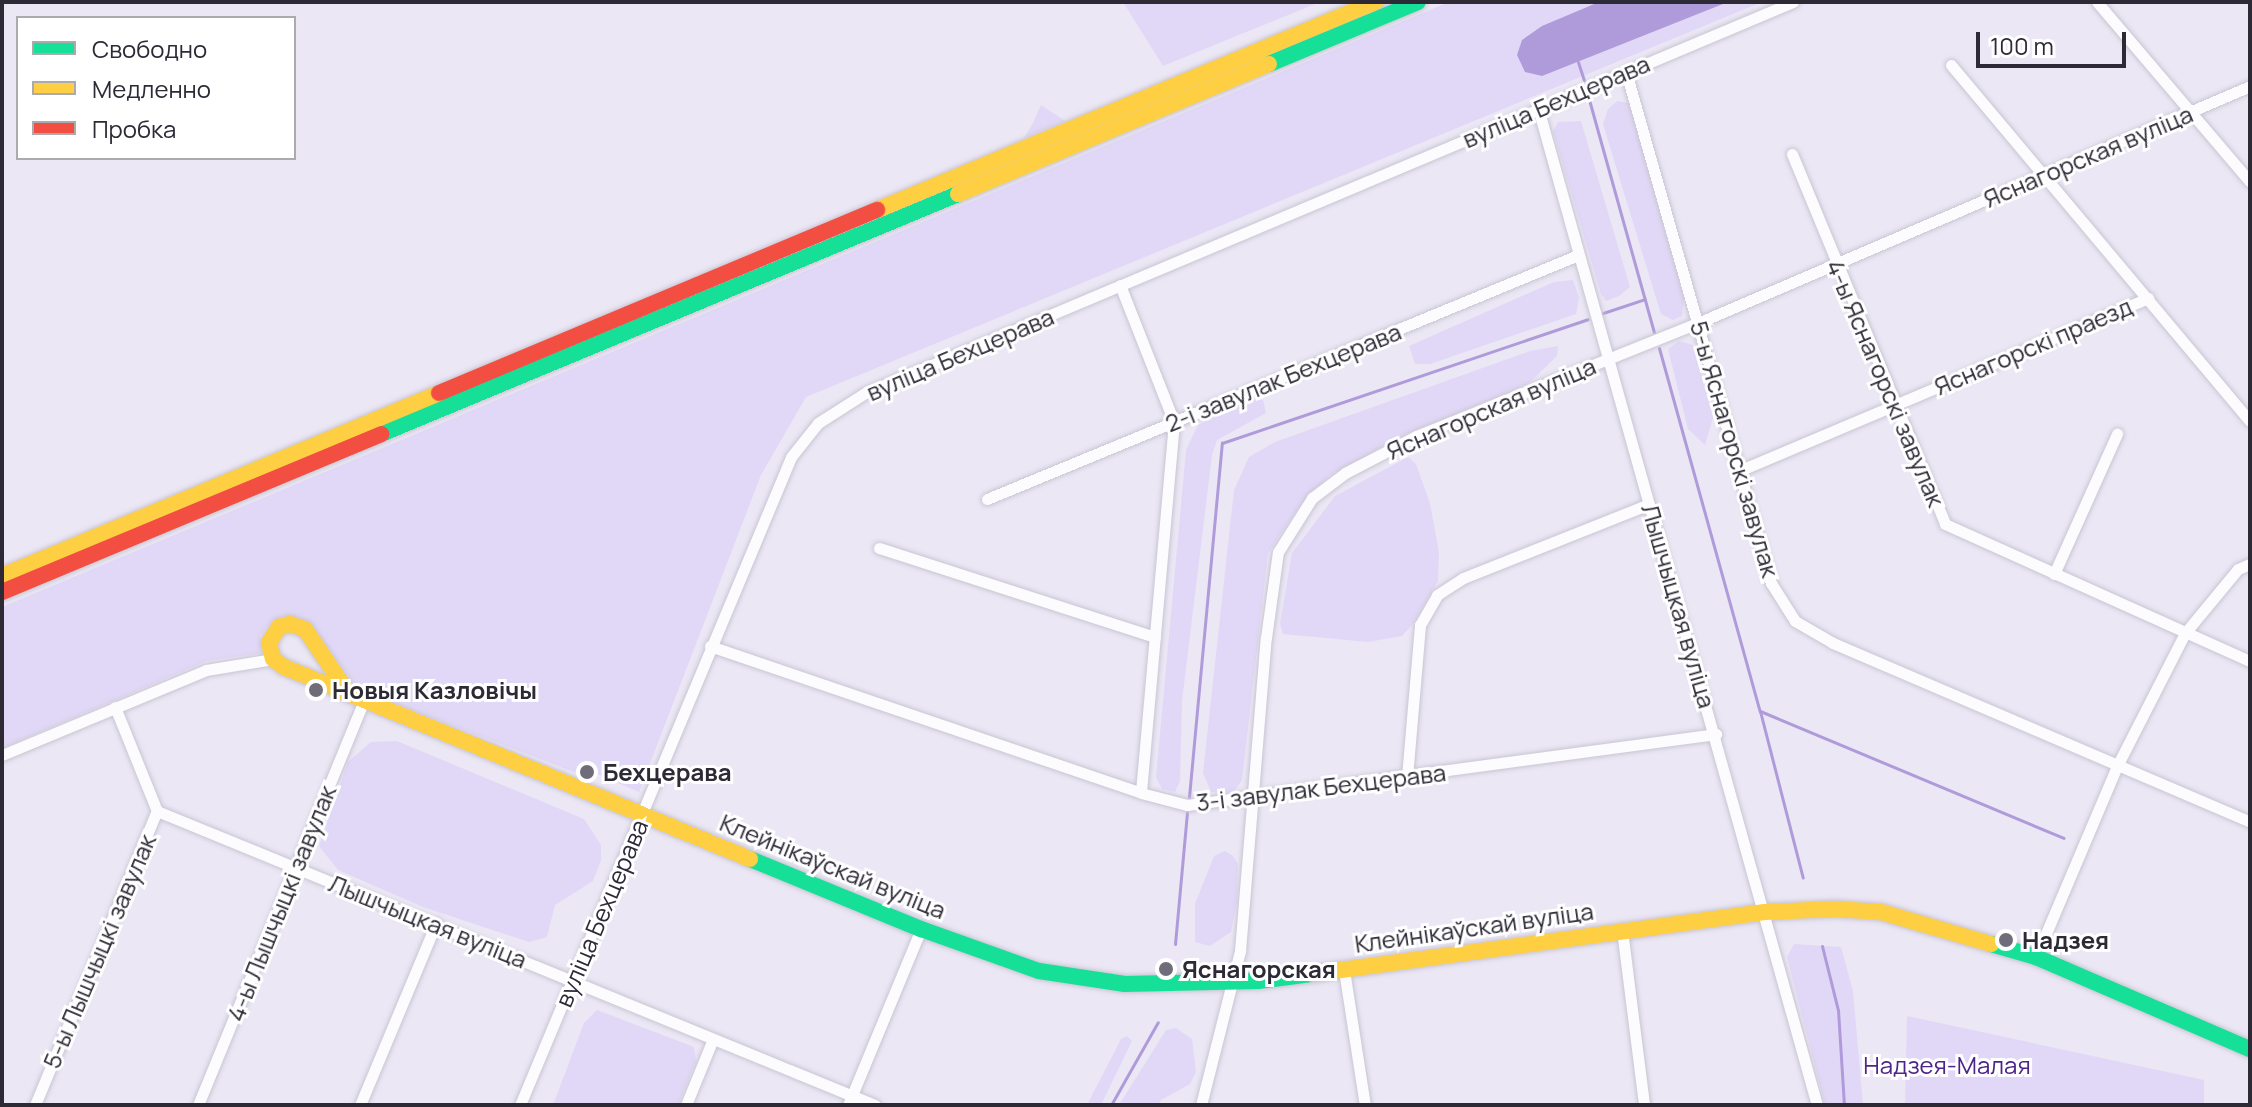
<!DOCTYPE html>
<meta charset="utf-8">
<style>
body{margin:0}
#map{position:relative;width:2252px;height:1107px;overflow:hidden;background:#ebe7f5;font-family:Manrope,sans-serif}
div>[style]{position:absolute}
[style*='--x']{left:calc(var(--x)*1px);top:calc(var(--y)*1px);width:calc(var(--w)*1px);rotate:calc(var(--a)*1deg)}
.green>*{inset:0;background:#e1d8f7}
.water>*{inset:0;background:#b09bda}
.stream>*{height:3px;margin:-1.5px;padding:0 1.5px;transform-origin:1.5px;border-radius:1.5px;background:#b09bda}
.roads{filter:drop-shadow(0 0 2px #c9c5d2) drop-shadow(0 0 2px #c9c5d2)}
.street>*{height:11px;margin:-5.5px;padding:0 5.5px;transform-origin:5.5px;border-radius:5.5px;background:#fcfbfe}
.fast>*{height:16px;margin:-8px;padding:0 8px;transform-origin:8px;border-radius:8px;background:#16e098}
.slow>*{height:16px;margin:-8px;padding:0 8px;transform-origin:8px;border-radius:8px;background:#ffcf43}
.jam>*{height:16px;margin:-8px;padding:0 8px;transform-origin:8px;border-radius:8px;background:#f24e42}
.dots>*{width:22px;height:22px;translate:-50% -50%;box-sizing:border-box;border:4px solid #fff;border-radius:50%}
span{translate:-50% -50%;white-space:nowrap;text-align:center;line-height:1.15;-webkit-text-stroke:6px #fff;paint-order:stroke}
.street-label{font-size:24px;color:#2d2a36}
.poi-label{font-size:24px;color:#2d2a36;font-weight:700}
.left{translate:0 -50%;text-align:left}
.park-label{font-size:24px;color:#4f2489}
.frame{position:absolute;inset:0;border:4px solid #2d2a36;pointer-events:none}
.legend{position:absolute;left:16px;top:16px;width:280px;height:144px;box-sizing:border-box;background:#fff;border:2px solid #abaaaf;margin:0;padding:10px 14px;list-style:none;font-size:24px;color:#2d2a36}
.legend li{display:flex;align-items:center;gap:16px;height:40px}
.legend b{width:40px;border:2px solid #abaaaf}
.scale{position:absolute;left:1976px;top:32px;width:150px;height:36px;box-sizing:border-box;border:4px solid #2d2a36;border-top:0;padding-left:10px;font-size:24px;line-height:28px;white-space:nowrap;color:#2d2a36;-webkit-text-stroke:6px #fff;paint-order:stroke}
</style>
<div id="map">
<div class="green">
<div style="clip-path:polygon(1123px 2px,1320px 2px,1163px 66px)"></div>
<div style="clip-path:polygon(1449px 2px,1762px 2px,806px 397px,761px 475px,639px 792px,586px 769px,574px 772px,359px 690px,312px 626px,295px 616px,273px 620px,260px 636px,261px 653px,207px 661px,2px 748px,2px 607px)"></div>
<div style="clip-path:polygon(1617px 101px,1629px 103px,1684px 298px,1682px 316px,1673px 320px,1661px 314px,1603px 124px,1608px 109px)"></div>
<div style="clip-path:polygon(1041px 105px,1065px 121px,1024px 138px,1033px 123px)"></div>
<div style="clip-path:polygon(1558px 122px,1581px 121px,1630px 287px,1619px 296px,1606px 301px,1601px 294px,1553px 131px)"></div>
<div style="clip-path:polygon(1573px 280px,1579px 298px,1576px 314px,1430px 364px,1415px 364px,1409px 346px,1554px 282px)"></div>
<div style="clip-path:polygon(1679px 341px,1693px 345px,1714px 414px,1705px 445px,1688px 429px,1668px 349px)"></div>
<div style="clip-path:polygon(1558px 346px,1557px 356px,1528px 384px,1404px 435px,1330px 475px,1300px 505px,1268px 553px,1242px 780px,1233px 793px,1211px 792px,1203px 773px,1234px 490px,1249px 457px,1275px 442px,1530px 351px)"></div>
<div style="clip-path:polygon(1250px 398px,1263px 400px,1266px 413px,1217px 440px,1212px 455px,1182px 701px,1180px 781px,1175px 792px,1162px 789px,1156px 777px,1186px 450px,1198px 425px)"></div>
<div style="clip-path:polygon(1408px 457px,1416px 464px,1430px 504px,1439px 552px,1438px 581px,1412px 625px,1402px 636px,1368px 642px,1283px 634px,1280px 624px,1292px 553px,1335px 496px)"></div>
<div style="clip-path:polygon(397px 741px,584px 819px,601px 845px,601px 860px,593px 881px,555px 905px,547px 937px,529px 942px,423px 907px,338px 870px,319px 846px,348px 762px,371px 742px)"></div>
<div style="clip-path:polygon(1225px 851px,1233px 856px,1238px 864px,1237px 900px,1231px 932px,1210px 946px,1195px 942px,1195px 904px,1214px 856px)"></div>
<div style="clip-path:polygon(1794px 944px,1841px 947px,1853px 991px,1863px 1105px,1825px 1105px,1787px 957px)"></div>
<div style="clip-path:polygon(597px 1010px,694px 1047px,696px 1061px,678px 1105px,553px 1105px,584px 1023px)"></div>
<div style="clip-path:polygon(1907px 1016px,2204px 1080px,2204px 1105px,1905px 1105px)"></div>
<div style="clip-path:polygon(1176px 1028px,1192px 1039px,1196px 1072px,1190px 1084px,1161px 1100px,1158px 1105px,1119px 1105px,1166px 1030px)"></div>
<div style="clip-path:polygon(1127px 1036px,1132px 1041px,1101px 1105px,1087px 1105px,1121px 1039px)"></div>
</div>
<div class="water">
<div style="clip-path:polygon(1599px 2px,1728px 2px,1542px 76px,1525px 72px,1517px 55px,1522px 40px,1542px 26px)"></div>
</div>
<div class="stream">
<div style="--x:1578;--y:62;--w:19;--a:72"></div>
<div style="--x:1588;--y:96;--w:245;--a:74.4"></div>
<div style="--x:1603;--y:313;--w:44;--a:-18.4"></div>
<div style="--x:1659;--y:348;--w:377;--a:74.5"></div>
<div style="--x:1760;--y:711;--w:329;--a:22.7"></div>
<div style="--x:1760;--y:711;--w:172;--a:75.6"></div>
<div style="--x:1189;--y:797;--w:356;--a:-84.7"></div>
<div style="--x:1222;--y:443;--w:386;--a:-18.7"></div>
<div style="--x:1175;--y:944;--w:132;--a:-84.8"></div>
<div style="--x:1822;--y:946;--w:66;--a:76"></div>
<div style="--x:1838;--y:1010;--w:95;--a:86.4"></div>
<div style="--x:1111;--y:1105;--w:95;--a:-60.5"></div>
</div>
<div class="roads">
<div class="street">
<div style="--x:2097;--y:2;--w:236;--a:49.6"></div>
<div style="--x:1951;--y:65;--w:465;--a:50"></div>
<div style="--x:1626;--y:72;--w:531;--a:74.16"></div>
<div style="--x:1771;--y:583;--w:45;--a:57.7"></div>
<div style="--x:1795;--y:621;--w:44;--a:30.1"></div>
<div style="--x:1833;--y:643;--w:454;--a:23.2"></div>
<div style="--x:1538;--y:108;--w:1035;--a:74.37"></div>
<div style="--x:1792;--y:154;--w:400;--a:67.5"></div>
<div style="--x:1945;--y:524;--w:334;--a:24.2"></div>
<div style="--x:1120;--y:285;--w:147;--a:68.5"></div>
<div style="--x:1174;--y:422;--w:372;--a:95.1"></div>
<div style="--x:1741;--y:470;--w:442;--a:-22.9"></div>
<div style="--x:987;--y:499;--w:639;--a:-22.43"></div>
<div style="--x:879;--y:548;--w:290;--a:17.9"></div>
<div style="--x:2054;--y:574;--w:154;--a:-65.8"></div>
<div style="--x:710;--y:646;--w:455;--a:18.8"></div>
<div style="--x:1141;--y:793;--w:48;--a:14.6"></div>
<div style="--x:1187;--y:805;--w:534;--a:-7.64"></div>
<div style="--x:2;--y:755;--w:221;--a:-22.6"></div>
<div style="--x:206;--y:670;--w:68;--a:-9.3"></div>
<div style="--x:1407;--y:777;--w:153;--a:-85.1"></div>
<div style="--x:1420;--y:625;--w:34;--a:-60"></div>
<div style="--x:1437;--y:595;--w:31;--a:-33"></div>
<div style="--x:1463;--y:578;--w:200;--a:-21.7"></div>
<div style="--x:157;--y:811;--w:776;--a:22.27"></div>
<div style="--x:1622;--y:930;--w:176;--a:82.8"></div>
<div style="--x:2036;--y:957;--w:210;--a:-67"></div>
<div style="--x:2118;--y:764;--w:147;--a:-62.9"></div>
<div style="--x:2185;--y:633;--w:83;--a:-50.4"></div>
<div style="--x:2238;--y:569;--w:13;--a:-23"></div>
<div style="--x:1344;--y:970;--w:137;--a:81.2"></div>
<div style="--x:35;--y:1105;--w:318;--a:-67.5"></div>
<div style="--x:157;--y:811;--w:112;--a:-112"></div>
<div style="--x:198;--y:1105;--w:438;--a:-67.7"></div>
<div style="--x:360;--y:1105;--w:197;--a:-67.3"></div>
<div style="--x:520;--y:1105;--w:702;--a:-67.3"></div>
<div style="--x:791;--y:457;--w:43;--a:-51.5"></div>
<div style="--x:818;--y:423;--w:56;--a:-32.6"></div>
<div style="--x:865;--y:393;--w:1007;--a:-22.85"></div>
<div style="--x:686;--y:1105;--w:71;--a:-67.8"></div>
<div style="--x:848;--y:1105;--w:191;--a:-67.5"></div>
<div style="--x:1201;--y:1105;--w:159;--a:-75.8"></div>
<div style="--x:1240;--y:951;--w:314;--a:-85.3"></div>
<div style="--x:1266;--y:638;--w:87;--a:-82.1"></div>
<div style="--x:1278;--y:552;--w:64;--a:-57.8"></div>
<div style="--x:1312;--y:498;--w:41;--a:-37.1"></div>
<div style="--x:1345;--y:473;--w:80;--a:-27.5"></div>
<div style="--x:1416;--y:436;--w:306;--a:-21.9"></div>
<div style="--x:1700;--y:322;--w:598;--a:-23.22"></div>
</div>
<div class="fast">
<div style="--x:1269;--y:64;--w:161;--a:-22.6"></div>
<div style="--x:381;--y:434;--w:625;--a:-22.58"></div>
<div style="--x:750;--y:859;--w:185;--a:22.3"></div>
<div style="--x:921;--y:929;--w:125;--a:19.6"></div>
<div style="--x:1039;--y:971;--w:87;--a:8.6"></div>
<div style="--x:1125;--y:984;--w:133;--a:-1.3"></div>
<div style="--x:1258;--y:981;--w:54;--a:-7.4"></div>
<div style="--x:1991;--y:944;--w:47;--a:16.1"></div>
<div style="--x:2036;--y:957;--w:233;--a:23.3"></div>
</div>
<div class="slow">
<div style="--x:958;--y:194;--w:337;--a:-22.7"></div>
<div style="--x:877;--y:210;--w:540;--a:-22.67"></div>
<div style="--x:2;--y:576;--w:474;--a:-22.7"></div>
<div style="--x:349;--y:694;--w:78;--a:-124.1"></div>
<div style="--x:305;--y:629;--w:16;--a:-162"></div>
<div style="--x:290;--y:624;--w:11;--a:165"></div>
<div style="--x:279;--y:627;--w:19;--a:122"></div>
<div style="--x:269;--y:643;--w:16;--a:76"></div>
<div style="--x:273;--y:659;--w:14;--a:36"></div>
<div style="--x:284;--y:667;--w:504;--a:22.39"></div>
<div style="--x:1312;--y:974;--w:457;--a:-7.8"></div>
<div style="--x:1765;--y:912;--w:70;--a:-2.5"></div>
<div style="--x:1835;--y:909;--w:46;--a:3.7"></div>
<div style="--x:1881;--y:912;--w:115;--a:16.2"></div>
</div>
<div class="jam">
<div style="--x:439;--y:393;--w:475;--a:-22.7"></div>
<div style="--x:2;--y:592;--w:411;--a:-22.6"></div>
</div>
</div>
<div class="dots">
<div style="left:316px;top:690px;background:#706c79"></div>
<div style="left:587px;top:772px;background:#706c79"></div>
<div style="left:2006px;top:940px;background:#706c79"></div>
<div style="left:1166px;top:969px;background:#706c79"></div>
</div>
<div class="street-label">
<span style="left:1556px;top:101px;rotate:-23deg">вуліца Бехцерава</span>
<span style="left:2088px;top:156px;rotate:-23deg">Яснагорская вуліца</span>
<span style="left:2033px;top:346px;rotate:-23deg">Яснагорскі праезд</span>
<span style="left:960px;top:354px;rotate:-23deg">вуліца Бехцерава</span>
<span style="left:1283px;top:377px;rotate:-22deg">2-і завулак Бехцерава</span>
<span style="left:1886px;top:383px;rotate:67deg">4-ы Яснагорскі завулак</span>
<span style="left:1491px;top:408px;rotate:-23deg">Яснагорская вуліца</span>
<span style="left:1735px;top:449px;rotate:74deg">5-ы Яснагорскі завулак</span>
<span style="left:1679px;top:606px;rotate:74deg">Лышчыцкая вуліца</span>
<span style="left:1321px;top:787px;rotate:-7deg">3-і завулак Бехцерава</span>
<span style="left:833px;top:866px;rotate:22deg">Клейнікаўскай вуліца</span>
<span style="left:281px;top:903px;rotate:-68deg">4-ы Лышчыцкі завулак</span>
<span style="left:601px;top:913px;rotate:-67deg">вуліца Бехцерава</span>
<span style="left:428px;top:921px;rotate:22deg">Лышчыцкая вуліца</span>
<span style="left:1474px;top:927px;rotate:-8deg">Клейнікаўскай вуліца</span>
<span style="left:99px;top:951px;rotate:-67deg">5-ы Лышчыцкі завулак</span>
</div>
<div class="poi-label">
<span class="left" style="left:332px;top:690px">Новыя Казловічы</span>
<span class="left" style="left:603px;top:772px">Бехцерава</span>
<span class="left" style="left:2022px;top:940px">Надзея</span>
<span class="left" style="left:1182px;top:969px">Яснагорская</span>
</div>
<div class="park-label">
<span style="left:1947px;top:1065px">Надзея-Малая</span>
</div>
<div class="frame"></div>
<ul class="legend">
<li><b style="height:10px;background:#16e098"></b>Свободно</li>
<li><b style="height:10px;background:#ffcf43"></b>Медленно</li>
<li><b style="height:10px;background:#f24e42"></b>Пробка</li>
</ul>
<div class="scale">100 m</div>
</div>
